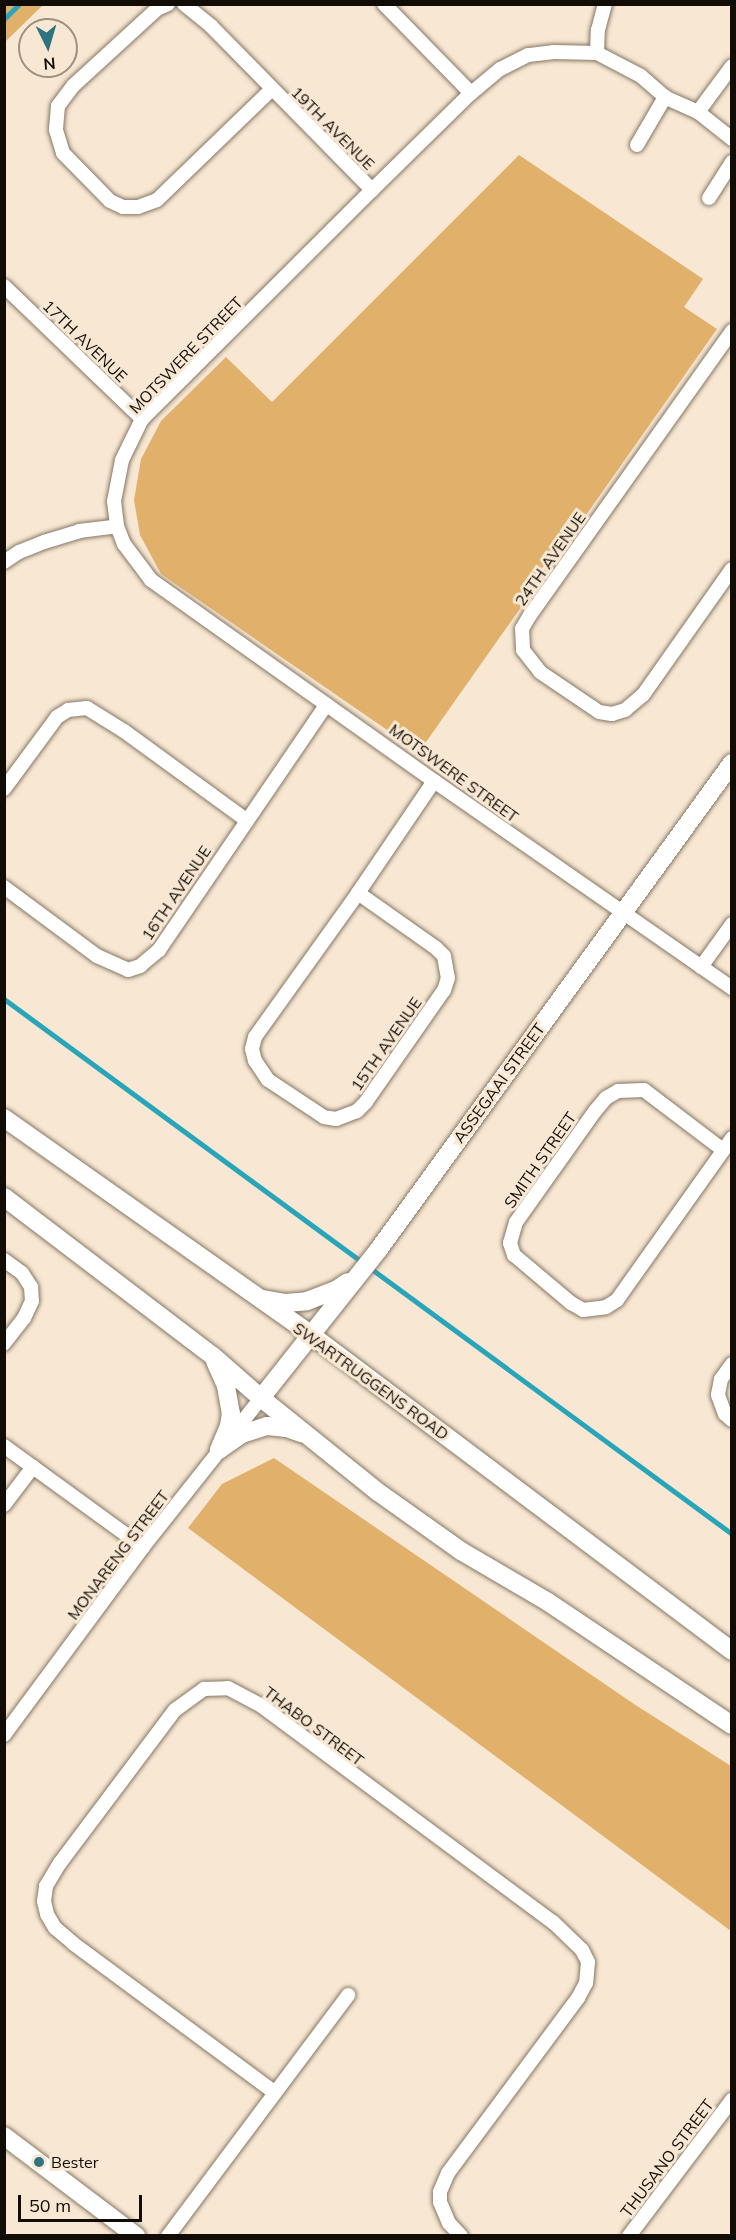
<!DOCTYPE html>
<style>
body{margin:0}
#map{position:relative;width:736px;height:2240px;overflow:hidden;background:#f8e8d3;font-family:Mulish,sans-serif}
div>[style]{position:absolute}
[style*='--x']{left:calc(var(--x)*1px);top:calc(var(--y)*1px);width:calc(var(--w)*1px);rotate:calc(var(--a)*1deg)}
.green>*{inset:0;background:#e1b16c}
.stream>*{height:5px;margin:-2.5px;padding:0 2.5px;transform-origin:2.5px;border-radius:2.5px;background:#29a5b9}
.roads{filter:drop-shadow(0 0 2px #857764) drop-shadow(0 0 2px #857764)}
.street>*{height:14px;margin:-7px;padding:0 7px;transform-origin:7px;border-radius:7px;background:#fff}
.secondary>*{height:18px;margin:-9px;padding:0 9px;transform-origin:9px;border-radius:9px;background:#fff}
.dots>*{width:16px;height:16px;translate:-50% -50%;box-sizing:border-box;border:3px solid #f8e8d3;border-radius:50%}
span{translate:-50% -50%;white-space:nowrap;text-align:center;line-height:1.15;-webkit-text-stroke:6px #f8e8d3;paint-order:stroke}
.street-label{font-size:16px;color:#110c05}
.poi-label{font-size:16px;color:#110c05}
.left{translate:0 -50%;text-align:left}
.frame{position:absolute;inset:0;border:6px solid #110c05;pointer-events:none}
.north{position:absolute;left:18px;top:18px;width:60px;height:60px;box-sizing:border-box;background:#f8e8d3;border:2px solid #9c9081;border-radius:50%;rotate:175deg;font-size:16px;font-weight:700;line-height:24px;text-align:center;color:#110c05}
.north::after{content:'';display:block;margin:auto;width:21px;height:27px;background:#2d7380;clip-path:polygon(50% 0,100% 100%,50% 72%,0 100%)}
.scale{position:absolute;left:18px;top:2195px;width:124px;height:27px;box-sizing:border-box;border:3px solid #110c05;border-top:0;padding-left:8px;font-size:18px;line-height:21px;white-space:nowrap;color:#110c05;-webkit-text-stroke:4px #f8e8d3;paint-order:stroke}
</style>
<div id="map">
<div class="green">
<div style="clip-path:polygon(5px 4px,43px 4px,43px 5px,5px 42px)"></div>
<div style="clip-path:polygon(519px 155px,703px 279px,684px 307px,717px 329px,419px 752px,161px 574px,140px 535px,134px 500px,141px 459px,161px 421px,226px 357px,272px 402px)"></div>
<div style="clip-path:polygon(274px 1458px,634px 1704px,731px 1766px,731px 1931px,188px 1528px,222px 1484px)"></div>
</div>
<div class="stream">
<div style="--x:4;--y:19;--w:21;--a:-45"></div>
<div style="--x:4;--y:999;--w:903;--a:36.31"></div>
</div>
<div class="roads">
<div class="street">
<div style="--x:168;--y:4;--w:12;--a:156"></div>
<div style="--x:157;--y:9;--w:114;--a:137.5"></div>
<div style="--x:73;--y:86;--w:25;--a:127"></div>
<div style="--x:58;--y:106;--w:24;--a:95"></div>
<div style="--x:56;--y:130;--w:24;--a:73"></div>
<div style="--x:63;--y:153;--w:67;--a:45.6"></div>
<div style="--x:110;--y:201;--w:14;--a:25"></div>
<div style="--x:123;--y:207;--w:15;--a:0"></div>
<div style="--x:138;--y:207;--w:20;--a:-20"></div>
<div style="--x:157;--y:200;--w:158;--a:-44"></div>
<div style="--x:184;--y:4;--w:35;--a:39"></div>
<div style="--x:211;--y:26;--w:230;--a:45.5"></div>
<div style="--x:384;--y:4;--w:124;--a:45.7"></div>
<div style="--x:597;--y:53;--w:23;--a:-88"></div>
<div style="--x:598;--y:30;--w:27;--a:-75"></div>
<div style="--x:698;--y:112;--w:57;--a:-53.5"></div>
<div style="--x:732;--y:139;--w:43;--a:-141.5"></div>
<div style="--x:698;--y:112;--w:36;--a:-156"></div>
<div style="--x:665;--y:97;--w:32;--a:-139"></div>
<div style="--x:641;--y:76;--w:50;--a:-152.4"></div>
<div style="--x:597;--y:53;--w:43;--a:-178.7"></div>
<div style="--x:554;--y:52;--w:26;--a:173"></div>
<div style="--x:528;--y:55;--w:31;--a:153"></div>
<div style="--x:500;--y:69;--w:38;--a:140"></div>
<div style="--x:471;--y:93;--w:139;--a:135.6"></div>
<div style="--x:372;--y:190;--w:325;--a:135.1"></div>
<div style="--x:142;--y:419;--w:46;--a:116"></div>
<div style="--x:122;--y:460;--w:42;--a:101"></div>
<div style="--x:114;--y:501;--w:25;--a:83"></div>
<div style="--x:117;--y:526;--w:19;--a:69"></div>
<div style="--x:124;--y:544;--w:45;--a:53.1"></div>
<div style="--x:151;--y:580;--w:347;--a:35.4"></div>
<div style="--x:434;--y:781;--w:363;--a:34.8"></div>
<div style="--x:637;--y:145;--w:56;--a:-59.7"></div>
<div style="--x:709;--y:198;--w:43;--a:-57.4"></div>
<div style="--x:4;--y:286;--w:192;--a:43.9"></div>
<div style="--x:732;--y:331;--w:349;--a:125.4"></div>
<div style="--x:530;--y:615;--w:16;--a:120"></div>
<div style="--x:522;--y:629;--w:21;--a:87"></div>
<div style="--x:523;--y:650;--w:28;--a:52"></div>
<div style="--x:540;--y:672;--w:71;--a:34.1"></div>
<div style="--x:599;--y:712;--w:13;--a:9"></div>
<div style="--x:612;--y:714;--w:14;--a:-17"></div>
<div style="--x:625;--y:710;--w:23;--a:-40"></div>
<div style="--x:643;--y:695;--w:154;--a:-54.8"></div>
<div style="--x:4;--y:562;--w:18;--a:-34"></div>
<div style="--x:19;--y:552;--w:27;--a:-22"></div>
<div style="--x:44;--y:542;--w:37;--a:-17"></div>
<div style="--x:79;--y:531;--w:38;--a:-7"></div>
<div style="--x:4;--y:789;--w:89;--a:-53.6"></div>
<div style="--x:57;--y:717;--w:13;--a:-32"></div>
<div style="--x:68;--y:710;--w:19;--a:-6"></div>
<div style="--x:87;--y:708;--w:44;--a:31.9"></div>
<div style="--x:124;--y:731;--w:151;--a:36.1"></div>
<div style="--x:4;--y:887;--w:116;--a:36.6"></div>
<div style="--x:97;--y:956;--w:34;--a:24"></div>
<div style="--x:128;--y:970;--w:13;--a:-18"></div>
<div style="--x:140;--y:966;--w:25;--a:-40"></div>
<div style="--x:159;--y:950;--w:297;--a:-55.7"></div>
<div style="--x:358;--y:893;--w:95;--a:35.2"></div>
<div style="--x:436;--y:948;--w:11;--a:45"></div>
<div style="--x:444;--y:956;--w:22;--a:80"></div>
<div style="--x:448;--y:978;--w:13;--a:108"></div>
<div style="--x:444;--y:990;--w:136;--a:124.9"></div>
<div style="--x:366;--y:1102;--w:13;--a:135"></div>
<div style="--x:357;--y:1111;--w:22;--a:159"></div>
<div style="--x:336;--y:1119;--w:12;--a:-171"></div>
<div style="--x:324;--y:1117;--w:67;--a:-146.5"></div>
<div style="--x:268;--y:1080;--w:23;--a:-124"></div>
<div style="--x:255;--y:1061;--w:12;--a:-104"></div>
<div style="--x:252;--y:1049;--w:12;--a:-76"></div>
<div style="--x:255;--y:1037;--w:177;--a:-54.4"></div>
<div style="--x:358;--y:893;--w:135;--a:-55.8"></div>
<div style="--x:701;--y:967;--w:53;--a:-54.2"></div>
<div style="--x:723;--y:1150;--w:99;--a:-142.8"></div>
<div style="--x:644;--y:1090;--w:26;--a:178"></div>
<div style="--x:618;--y:1091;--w:14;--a:150"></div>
<div style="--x:606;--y:1098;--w:17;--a:130"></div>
<div style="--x:595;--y:1111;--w:136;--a:125.4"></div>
<div style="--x:516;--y:1222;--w:22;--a:106"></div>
<div style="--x:510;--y:1243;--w:13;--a:72"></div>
<div style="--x:514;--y:1255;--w:75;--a:40.1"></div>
<div style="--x:571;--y:1303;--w:14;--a:30"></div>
<div style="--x:583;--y:1310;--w:23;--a:-7"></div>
<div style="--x:606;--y:1307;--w:13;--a:-32"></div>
<div style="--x:617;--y:1300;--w:199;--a:-54.6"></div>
<div style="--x:4;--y:1260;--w:22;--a:36"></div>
<div style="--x:22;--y:1273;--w:17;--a:57"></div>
<div style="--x:31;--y:1287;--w:14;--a:86"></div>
<div style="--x:32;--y:1301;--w:19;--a:115"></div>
<div style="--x:24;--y:1318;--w:33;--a:128"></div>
<div style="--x:732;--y:1364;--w:19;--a:126"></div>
<div style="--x:721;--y:1379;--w:16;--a:101"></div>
<div style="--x:718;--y:1395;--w:20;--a:70"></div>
<div style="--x:725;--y:1414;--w:9;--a:41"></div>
<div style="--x:4;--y:1446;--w:172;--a:36"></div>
<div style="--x:4;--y:1505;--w:48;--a:-52.7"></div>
<div style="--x:4;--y:1735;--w:234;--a:-53.5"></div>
<div style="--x:143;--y:1547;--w:190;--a:-51.6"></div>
<div style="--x:274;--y:2092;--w:250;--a:-143.5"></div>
<div style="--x:73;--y:1943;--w:23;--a:-140"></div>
<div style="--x:55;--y:1928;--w:16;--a:-120"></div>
<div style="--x:47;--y:1914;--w:13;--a:-103"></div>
<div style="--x:44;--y:1901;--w:15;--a:-82"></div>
<div style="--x:46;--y:1886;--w:27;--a:-59"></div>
<div style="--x:60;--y:1863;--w:191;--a:-53.1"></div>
<div style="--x:175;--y:1710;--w:36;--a:-36"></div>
<div style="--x:204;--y:1689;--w:24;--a:-2"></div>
<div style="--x:228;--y:1688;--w:40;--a:28"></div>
<div style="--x:263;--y:1707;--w:361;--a:36.6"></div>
<div style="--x:553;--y:1922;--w:40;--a:44"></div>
<div style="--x:582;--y:1950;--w:13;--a:63"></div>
<div style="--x:588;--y:1962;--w:21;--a:95"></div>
<div style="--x:586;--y:1983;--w:17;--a:118"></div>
<div style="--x:578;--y:1998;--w:218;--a:126.6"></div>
<div style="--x:448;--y:2173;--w:21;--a:113"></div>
<div style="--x:440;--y:2192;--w:10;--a:90"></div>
<div style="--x:440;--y:2202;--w:23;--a:67"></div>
<div style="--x:449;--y:2223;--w:18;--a:47"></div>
<div style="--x:168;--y:2236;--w:301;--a:-53.2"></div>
<div style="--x:629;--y:2236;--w:171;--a:-52.9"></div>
</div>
<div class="secondary">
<div style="--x:4;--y:1118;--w:375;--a:35.2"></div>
<div style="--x:310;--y:1334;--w:528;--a:36.91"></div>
<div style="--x:4;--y:1197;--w:263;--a:37.3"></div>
<div style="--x:213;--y:1356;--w:64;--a:41.2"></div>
<div style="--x:261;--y:1398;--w:150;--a:38.8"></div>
<div style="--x:378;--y:1492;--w:102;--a:35.4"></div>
<div style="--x:461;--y:1551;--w:101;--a:30.4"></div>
<div style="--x:548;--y:1602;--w:221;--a:33.8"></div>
<div style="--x:263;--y:1299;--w:23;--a:10"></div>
<div style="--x:286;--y:1303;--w:21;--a:-5"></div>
<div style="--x:307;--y:1301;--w:31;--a:-21"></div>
<div style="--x:336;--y:1290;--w:14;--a:-34"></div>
<div style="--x:215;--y:1361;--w:27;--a:66"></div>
<div style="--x:226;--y:1386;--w:27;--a:80"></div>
<div style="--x:231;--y:1413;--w:13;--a:99"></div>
<div style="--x:229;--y:1426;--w:26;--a:113"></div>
<div style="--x:261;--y:1398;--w:190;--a:-51.6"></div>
<div style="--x:379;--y:1249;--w:601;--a:-54.01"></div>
<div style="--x:219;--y:1450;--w:28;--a:-35"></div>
<div style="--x:242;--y:1434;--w:26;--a:-18"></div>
<div style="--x:267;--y:1426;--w:20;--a:6"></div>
<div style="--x:287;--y:1428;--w:15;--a:20"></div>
<div style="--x:4;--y:2136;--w:166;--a:37.1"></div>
</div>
</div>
<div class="dots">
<div style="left:39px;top:2162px;background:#2d7380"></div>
</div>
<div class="street-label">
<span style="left:333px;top:128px;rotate:45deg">19TH AVENUE</span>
<span style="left:85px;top:341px;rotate:44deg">17TH AVENUE</span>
<span style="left:186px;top:355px;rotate:-46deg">MOTSWERE STREET</span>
<span style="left:550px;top:559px;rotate:-55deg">24TH AVENUE</span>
<span style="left:454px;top:773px;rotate:36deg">MOTSWERE STREET</span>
<span style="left:176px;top:893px;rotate:-56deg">16TH AVENUE</span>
<span style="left:386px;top:1044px;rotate:-55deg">15TH AVENUE</span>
<span style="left:499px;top:1083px;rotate:-54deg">ASSEGAAI STREET</span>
<span style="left:540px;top:1160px;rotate:-55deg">SMITH STREET</span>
<span style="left:371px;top:1381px;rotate:36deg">SWARTRUGGENS ROAD</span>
<span style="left:118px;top:1555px;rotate:-53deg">MONARENG STREET</span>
<span style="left:314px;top:1726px;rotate:37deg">THABO STREET</span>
<span style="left:667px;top:2158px;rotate:-53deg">THUSANO STREET</span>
</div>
<div class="poi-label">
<span class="left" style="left:51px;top:2162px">Bester</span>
</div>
<div class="frame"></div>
<div class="north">N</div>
<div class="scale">50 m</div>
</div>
